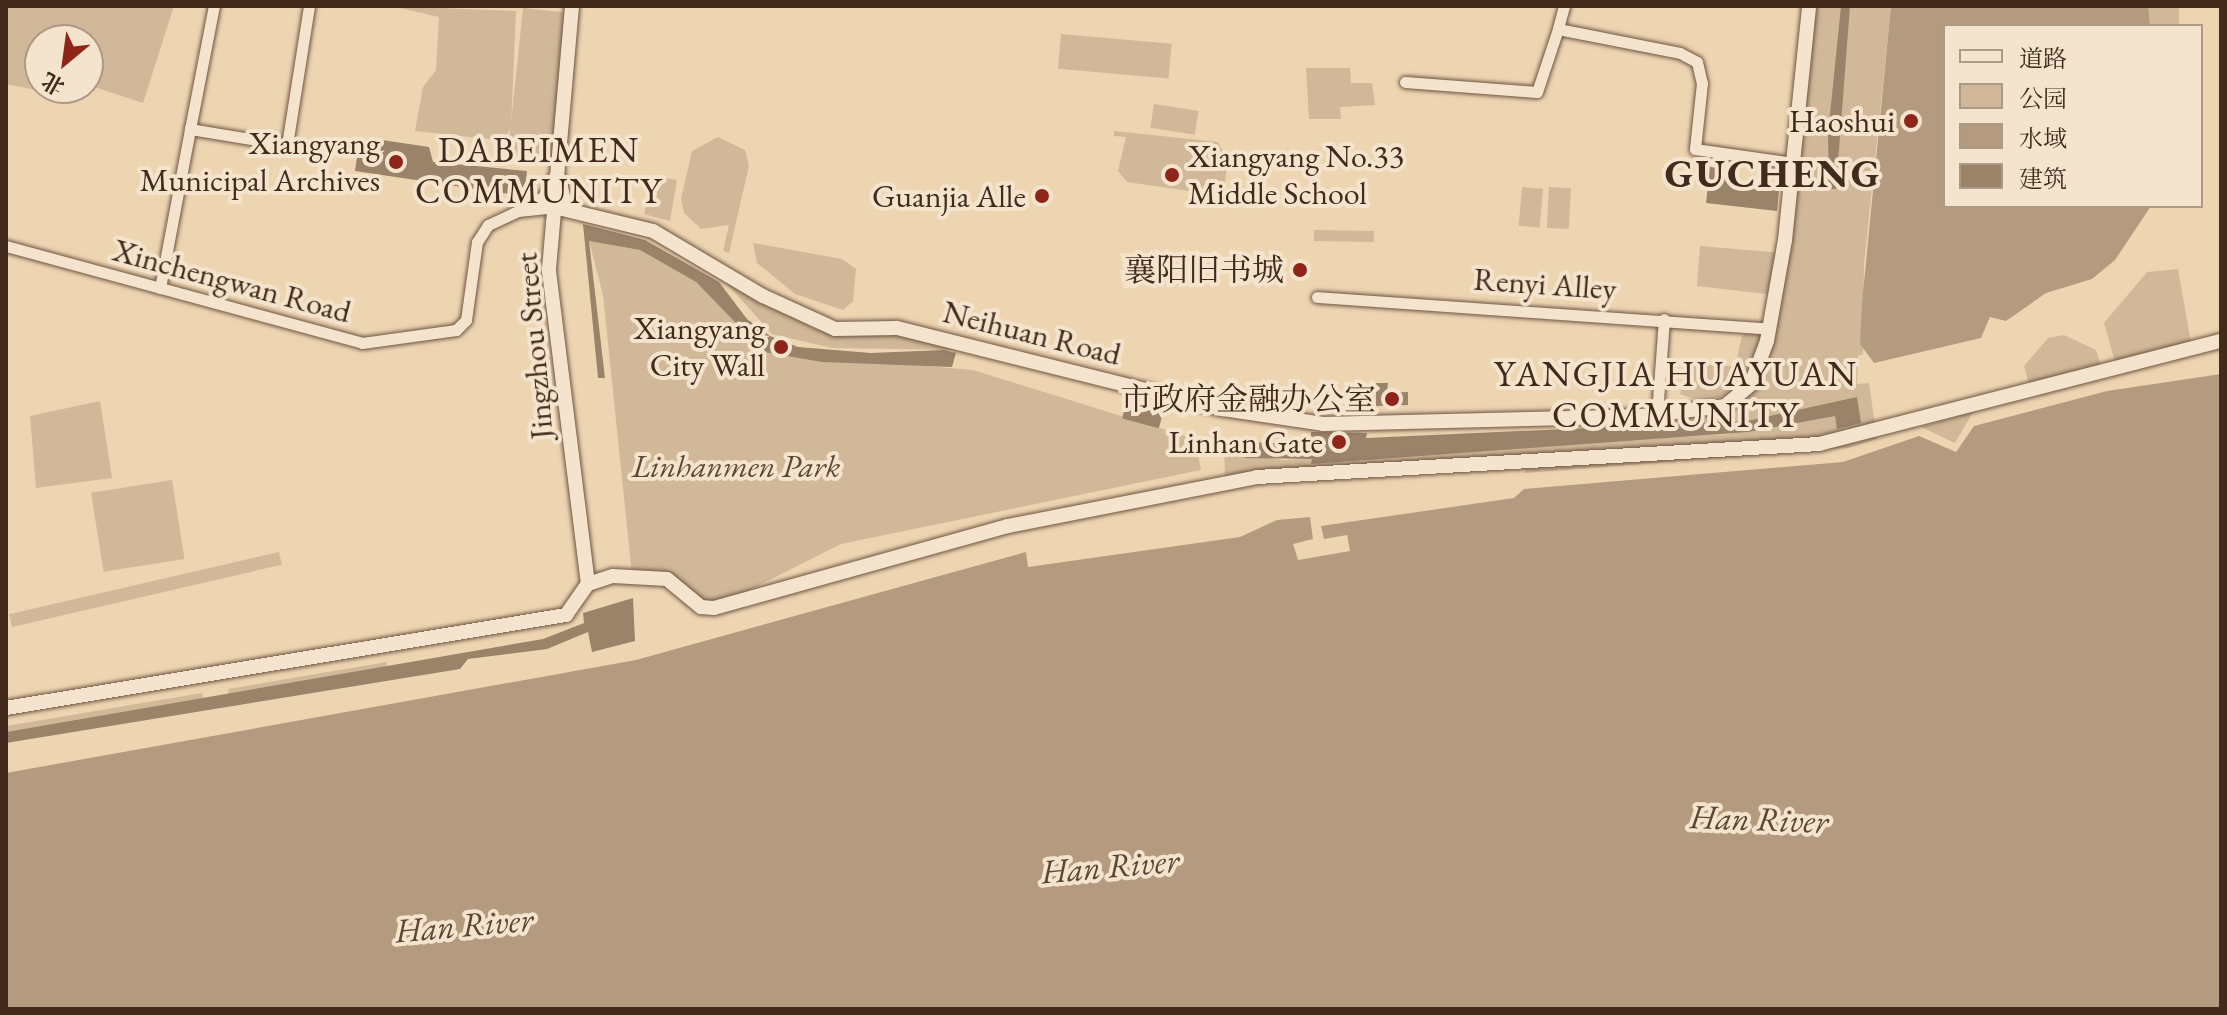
<!DOCTYPE html>
<meta charset="utf-8">
<style>
body{margin:0}
#map{position:relative;width:2227px;height:1015px;overflow:hidden;background:#eed5b2;font-family:"EB Garamond","Noto Serif SC",serif}
div>[style]{position:absolute}
[style*='--x']{left:calc(var(--x)*1px);top:calc(var(--y)*1px);width:calc(var(--w)*1px);rotate:calc(var(--a)*1deg)}
.green>*{inset:0;background:#d1b898;transform-origin:0 0}
.water>*{inset:0;background:#b49b7f}
.building>*{inset:0;background:#9b836a;transform-origin:0 0}
.roads{filter:drop-shadow(0 0 2px #6d5542) drop-shadow(0 0 2px #6d5542)}
.street>*{height:11px;margin:-5.5px;padding:0 5.5px;transform-origin:5.5px;border-radius:5.5px;background:#f4e4cd}
.secondary>*{height:14px;margin:-7px;padding:0 7px;transform-origin:7px;border-radius:7px;background:#f4e4cd}
.dots>*{width:22px;height:22px;translate:-50% -50%;box-sizing:border-box;border:4px solid #f4e4cd;border-radius:50%}
span{translate:-50% -50%;white-space:nowrap;text-align:center;line-height:1.15;-webkit-text-stroke:8px #f4e4cd;paint-order:stroke}
.poi-label{font-size:32px;color:#422a1c}
.right{translate:-100% -50%;text-align:right}
.left{translate:0 -50%;text-align:left}
.street-label{font-size:32px;color:#422a1c}
.park-label{font-size:32px;color:#5f4635;font-style:italic}
.water-label{font-size:34px;color:#5e4635;font-style:italic}
.quarter-label{font-size:36px;color:#422a1c;letter-spacing:2px}
.district-label{font-size:40px;color:#422a1c;font-weight:700;letter-spacing:2px}
.frame{position:absolute;inset:0;border:8px solid #422a1c;pointer-events:none}
.legend{position:absolute;left:1943px;top:24px;width:260px;height:184px;box-sizing:border-box;background:#f4e4cd;border:2px solid #ad9a86;margin:0;padding:10px 14px;list-style:none;font-size:24px;color:#422a1c}
.legend li{display:flex;align-items:center;gap:16px;height:40px}
.legend b{width:40px;border:2px solid #ad9a86}
.north{position:absolute;left:24px;top:24px;width:80px;height:80px;box-sizing:border-box;background:#f4e4cd;border:2px solid #ad9a86;border-radius:50%;rotate:209deg;font-size:22px;font-weight:700;line-height:32px;text-align:center;color:#422a1c}
.north::after{content:'';display:block;margin:auto;width:28px;height:36px;background:#8f2418;clip-path:polygon(50% 0,100% 100%,50% 72%,0 100%)}
</style>
<div id="map">
<div class="green">
<div style="clip-path:polygon(6px 6px,174px 6px,143px 103px,88px 85px,88px 40px,40px 40px,40px 88px,71px 88px,65px 96px,6px 84px)"></div>
<div style="clip-path:polygon(392px 6px,516px 11px,511px 126px,505px 141px,415px 131px,423px 87px,436px 70px,439px 17px)"></div>
<div style="clip-path:polygon(1809px 6px,1891px 6px,1864px 265px,1863px 354px,1858px 356px,1857px 384px,1869px 383px,1877px 439px,1848px 448px,1525px 473px,1523px 463px,1225px 478px,1224px 449px,1284px 460px,1730px 434px,1728px 422px,1641px 427px,1642px 416px,1725px 406px,1751px 384px,1775px 295px,1697px 286px,1700px 246px,1783px 253px)"></div>
<div style="left:2148px;top:6px;width:31px;height:20px"></div>
<div style="left:523px;top:8px;width:48px;height:148px;rotate:6deg"></div>
<div style="left:1061px;top:34px;width:111px;height:35px;rotate:5deg"></div>
<div style="clip-path:polygon(1306px 68px,1350px 68px,1351px 83px,1372px 83px,1375px 105px,1340px 107px,1341px 119px,1309px 119px)"></div>
<div style="left:1154px;top:104px;width:45px;height:24px;rotate:9deg"></div>
<div style="clip-path:polygon(1114px 131px,1218px 142px,1228px 161px,1225px 183px,1202px 193px,1127px 182px,1118px 171px,1126px 137px,1114px 136px)"></div>
<div style="clip-path:polygon(718px 137px,745px 150px,749px 166px,729px 253px,723px 251px,729px 225px,701px 229px,684px 213px,681px 199px,692px 151px)"></div>
<div style="clip-path:polygon(653px 176px,677px 180px,670px 221px,644px 214px)"></div>
<div style="left:1522px;top:187px;width:21px;height:39px;rotate:5deg"></div>
<div style="left:1549px;top:187px;width:22px;height:41px;rotate:3deg"></div>
<div style="left:1314px;top:230px;width:60px;height:11px;rotate:1deg"></div>
<div style="clip-path:polygon(589px 241px,640px 250px,696px 282px,764px 352px,973px 370px,1195px 439px,1201px 470px,841px 544px,714px 608px,667px 579px,632px 575px,603px 295px)"></div>
<div style="clip-path:polygon(753px 243px,842px 259px,856px 269px,853px 301px,843px 310px,795px 294px,757px 263px)"></div>
<div style="clip-path:polygon(2178px 269px,2192px 349px,2117px 369px,2104px 323px,2147px 272px)"></div>
<div style="clip-path:polygon(720px 276px,815px 329px,847px 337px,886px 331px,959px 350px,832px 348px,772px 334px)"></div>
<div style="clip-path:polygon(1750px 332px,1762px 335px,1747px 378px,1727px 395px,1700px 401px,1680px 394px,1687px 364px,1735px 366px,1742px 336px)"></div>
<div style="clip-path:polygon(2064px 335px,2096px 350px,2103px 373px,2031px 391px,2024px 366px,2048px 338px)"></div>
<div style="clip-path:polygon(100px 401px,112px 478px,36px 488px,30px 416px)"></div>
<div style="clip-path:polygon(1973px 412px,1955px 443px,1921px 427px)"></div>
<div style="left:172px;top:480px;width:80px;height:82px;rotate:81deg"></div>
<div style="left:279px;top:552px;width:13px;height:277px;rotate:77deg"></div>
<div style="clip-path:polygon(387px 662px,387px 668px,229px 694px,228px 689px)"></div>
<div style="clip-path:polygon(202px 693px,203px 698px,6px 732px,6px 726px)"></div>
</div>
<div class="water">
<div style="clip-path:polygon(1891px 6px,2148px 6px,2150px 26px,1945px 26px,1945px 206px,2151px 206px,2115px 260px,2092px 279px,2046px 293px,2006px 321px,1990px 317px,1981px 338px,1874px 363px,1860px 344px,1862px 303px)"></div>
<div style="clip-path:polygon(2221px 374px,2221px 1009px,6px 1009px,6px 773px,636px 660px,1026px 552px,1028px 567px,1240px 537px,1277px 520px,1310px 517px,1313px 539px,1293px 544px,1298px 560px,1350px 551px,1347px 535px,1324px 539px,1321px 526px,1514px 498px,1524px 489px,1843px 462px,1919px 436px,1956px 452px,1974px 426px,2107px 391px)"></div>
</div>
<div class="building">
<div style="clip-path:polygon(1841px 6px,1850px 6px,1836px 189px,1829px 189px,1828px 134px)"></div>
<div style="clip-path:polygon(382px 140px,429px 147px,433px 162px,527px 171px,524px 196px,355px 171px,358px 150px,371px 152px)"></div>
<div style="clip-path:polygon(1710px 167px,1730px 170px,1729px 184px,1779px 189px,1777px 211px,1706px 203px)"></div>
<div style="clip-path:polygon(583px 224px,645px 240px,719px 282px,747px 319px,770px 336px,798px 347px,871px 353px,944px 350px,956px 353px,952px 367px,822px 362px,764px 352px,696px 282px,640px 250px,589px 241px,605px 378px,598px 378px)"></div>
<div style="clip-path:polygon(1376px 383px,1388px 383px,1387px 393px,1408px 392px,1408px 405px,1376px 406px)"></div>
<div style="clip-path:polygon(1857px 397px,1861px 423px,1837px 429px,1835px 416px,1748px 432px,1311px 464px,1312px 459px,1246px 458px,1224px 449px,1226px 440px,1311px 446px,1311px 432px,1367px 433px,1366px 438px,1747px 421px)"></div>
<div style="left:1126px;top:404px;width:38px;height:15px;rotate:15deg"></div>
<div style="clip-path:polygon(633px 598px,635px 641px,592px 652px,588px 632px,547px 649px,468px 659px,460px 669px,6px 743px,6px 732px,543px 639px,584px 623px,583px 613px)"></div>
</div>
<div class="roads">
<div class="street">
<div style="--x:1564;--y:6;--w:24;--a:105"></div>
<div style="--x:1558;--y:29;--w:124;--a:11.1"></div>
<div style="--x:1680;--y:53;--w:19;--a:28"></div>
<div style="--x:1697;--y:62;--w:22;--a:77"></div>
<div style="--x:1702;--y:83;--w:66;--a:96.1"></div>
<div style="--x:1695;--y:149;--w:99;--a:8.1"></div>
<div style="--x:1405;--y:82;--w:132;--a:4.3"></div>
<div style="--x:1537;--y:92;--w:66;--a:-71.6"></div>
<div style="--x:190;--y:129;--w:125;--a:-79"></div>
<div style="--x:560;--y:178;--w:23;--a:77"></div>
<div style="--x:565;--y:200;--w:19;--a:39"></div>
<div style="--x:522;--y:209;--w:24;--a:-30"></div>
<div style="--x:543;--y:197;--w:27;--a:-62"></div>
<div style="--x:6;--y:246;--w:369;--a:15.2"></div>
<div style="--x:362;--y:343;--w:95;--a:-7.9"></div>
<div style="--x:456;--y:330;--w:14;--a:-45"></div>
<div style="--x:466;--y:320;--w:79;--a:-82"></div>
<div style="--x:477;--y:242;--w:20;--a:-57"></div>
<div style="--x:488;--y:225;--w:33;--a:-25"></div>
<div style="--x:518;--y:211;--w:36;--a:-6"></div>
<div style="--x:160;--y:288;--w:162;--a:-79.3"></div>
<div style="--x:190;--y:129;--w:98;--a:9.4"></div>
<div style="--x:287;--y:145;--w:141;--a:-81"></div>
<div style="--x:1317;--y:297;--w:453;--a:4"></div>
<div style="--x:1657;--y:414;--w:95;--a:-85.8"></div>
</div>
<div class="secondary">
<div style="--x:572;--y:6;--w:266;--a:95"></div>
<div style="--x:549;--y:271;--w:315;--a:82.9"></div>
<div style="--x:554;--y:207;--w:102;--a:13.6"></div>
<div style="--x:653;--y:231;--w:128;--a:30.6"></div>
<div style="--x:763;--y:296;--w:79;--a:24.6"></div>
<div style="--x:835;--y:329;--w:62;--a:-0.9"></div>
<div style="--x:897;--y:328;--w:336;--a:14"></div>
<div style="--x:1223;--y:409;--w:101;--a:8.5"></div>
<div style="--x:1323;--y:424;--w:319;--a:-1.4"></div>
<div style="--x:1642;--y:416;--w:84;--a:-6.9"></div>
<div style="--x:1725;--y:406;--w:34;--a:-40"></div>
<div style="--x:1751;--y:384;--w:46;--a:-69.6"></div>
<div style="--x:1767;--y:341;--w:103;--a:-79.9"></div>
<div style="--x:1785;--y:240;--w:235;--a:-84.1"></div>
<div style="--x:6;--y:708;--w:568;--a:-9.43"></div>
<div style="--x:566;--y:615;--w:38;--a:-55"></div>
<div style="--x:588;--y:584;--w:26;--a:-18"></div>
<div style="--x:613;--y:576;--w:54;--a:3.2"></div>
<div style="--x:667;--y:579;--w:44;--a:39.5"></div>
<div style="--x:701;--y:607;--w:13;--a:4"></div>
<div style="--x:714;--y:608;--w:305;--a:-15.6"></div>
<div style="--x:1008;--y:526;--w:254;--a:-11.1"></div>
<div style="--x:1257;--y:477;--w:563;--a:-3.36"></div>
<div style="--x:1819;--y:444;--w:415;--a:-14.4"></div>
</div>
</div>
<div class="dots">
<div style="left:1911px;top:121px;background:#8f2418"></div>
<div style="left:396px;top:162px;background:#8f2418"></div>
<div style="left:1172px;top:175px;background:#8f2418"></div>
<div style="left:1042px;top:196px;background:#8f2418"></div>
<div style="left:1300px;top:270px;background:#8f2418"></div>
<div style="left:781px;top:347px;background:#8f2418"></div>
<div style="left:1392px;top:399px;background:#8f2418"></div>
<div style="left:1339px;top:442px;background:#8f2418"></div>
</div>
<div class="poi-label">
<span class="right" style="left:1895px;top:121px">Haoshui</span>
<span class="right" style="left:380px;top:162px">Xiangyang<br>Municipal Archives</span>
<span class="left" style="left:1188px;top:175px">Xiangyang No.33<br>Middle School</span>
<span class="right" style="left:1026px;top:196px">Guanjia Alle</span>
<span class="right" style="left:1284px;top:270px">襄阳旧书城</span>
<span class="right" style="left:765px;top:347px">Xiangyang<br>City Wall</span>
<span class="right" style="left:1376px;top:399px">市政府金融办公室</span>
<span class="right" style="left:1323px;top:442px">Linhan Gate</span>
</div>
<div class="street-label">
<span style="left:232px;top:281px;rotate:15deg">Xinchengwan Road</span>
<span style="left:1545px;top:284px;rotate:4deg">Renyi Alley</span>
<span style="left:1032px;top:333px;rotate:14deg">Neihuan Road</span>
<span style="left:534px;top:346px;rotate:-95deg">Jingzhou Street</span>
</div>
<div class="park-label">
<span style="left:736px;top:466px">Linhanmen Park</span>
</div>
<div class="water-label">
<span style="left:1759px;top:819px;rotate:2deg">Han River</span>
<span style="left:1110px;top:866px;rotate:-5deg">Han River</span>
<span style="left:464px;top:925px;rotate:-5deg">Han River</span>
</div>
<div class="quarter-label">
<span style="left:539px;top:170px">DABEIMEN<br>COMMUNITY</span>
<span style="left:1676px;top:394px">YANGJIA HUAYUAN<br>COMMUNITY</span>
</div>
<div class="district-label">
<span style="left:1773px;top:173px">GUCHENG</span>
</div>
<div class="frame"></div>
<ul class="legend">
<li><b style="height:10px;background:#f4e4cd"></b>道路</li>
<li><b style="height:22px;background:#d1b898"></b>公园</li>
<li><b style="height:22px;background:#b49b7f"></b>水域</li>
<li><b style="height:22px;background:#9b836a"></b>建筑</li>
</ul>
<div class="north">北</div>
</div>
